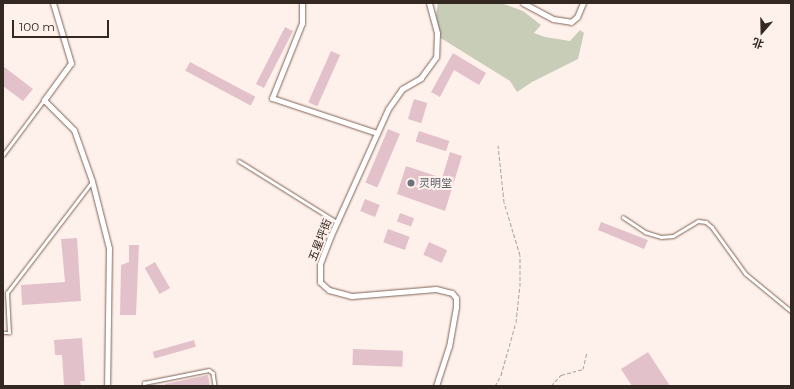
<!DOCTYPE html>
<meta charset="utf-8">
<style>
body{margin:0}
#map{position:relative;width:794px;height:389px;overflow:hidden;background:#fef1eb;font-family:Montserrat,"Noto Sans SC",sans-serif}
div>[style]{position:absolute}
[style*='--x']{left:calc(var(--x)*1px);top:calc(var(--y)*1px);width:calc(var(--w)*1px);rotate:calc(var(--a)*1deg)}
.green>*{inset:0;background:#c8cdb8}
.building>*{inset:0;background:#e3c1cb;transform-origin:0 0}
.path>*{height:1px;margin-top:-0.5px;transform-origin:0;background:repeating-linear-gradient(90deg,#aea19c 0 4px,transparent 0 6px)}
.roads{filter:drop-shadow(0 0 1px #806457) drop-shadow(0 0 1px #806457)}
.service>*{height:2.5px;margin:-1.25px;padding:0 1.25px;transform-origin:1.25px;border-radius:1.25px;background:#fff}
.minor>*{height:5px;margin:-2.5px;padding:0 2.5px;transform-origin:2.5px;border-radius:2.5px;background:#fff}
.dots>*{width:11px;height:11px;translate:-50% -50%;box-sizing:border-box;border:2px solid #fef1eb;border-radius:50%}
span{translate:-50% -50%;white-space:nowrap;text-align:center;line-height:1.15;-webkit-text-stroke:4px #fef1eb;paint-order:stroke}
.worship-label{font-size:11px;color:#5b616d}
.left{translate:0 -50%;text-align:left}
.street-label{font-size:11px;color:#342823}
.frame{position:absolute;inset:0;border:4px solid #342823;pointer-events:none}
.north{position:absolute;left:742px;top:12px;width:40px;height:40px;-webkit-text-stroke:3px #fef1eb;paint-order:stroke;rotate:200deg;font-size:11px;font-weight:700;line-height:16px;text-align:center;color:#342823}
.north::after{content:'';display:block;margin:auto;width:14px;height:18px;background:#342823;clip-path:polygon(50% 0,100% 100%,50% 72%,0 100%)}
.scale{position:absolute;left:12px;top:20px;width:97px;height:18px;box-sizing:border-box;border:2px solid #342823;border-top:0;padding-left:5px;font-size:12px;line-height:14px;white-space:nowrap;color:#342823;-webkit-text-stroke:3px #fef1eb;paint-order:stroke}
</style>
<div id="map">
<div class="green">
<div style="clip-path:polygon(438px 3px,501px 3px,523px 11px,541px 25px,534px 33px,545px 37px,570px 41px,580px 30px,584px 33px,578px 59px,532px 82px,517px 92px,510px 81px,439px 37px,436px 14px)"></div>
</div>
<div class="building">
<div style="left:285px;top:27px;width:9px;height:64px;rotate:27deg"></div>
<div style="left:331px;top:51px;width:10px;height:56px;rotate:24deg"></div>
<div style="clip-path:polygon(453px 53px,486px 73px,479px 85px,454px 70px,440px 97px,431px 92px)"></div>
<div style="left:190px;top:62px;width:74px;height:10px;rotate:28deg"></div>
<div style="clip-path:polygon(3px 66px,33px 89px,23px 101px,3px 86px)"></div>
<div style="left:414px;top:99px;width:14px;height:21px;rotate:17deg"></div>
<div style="left:388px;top:129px;width:13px;height:58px;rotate:23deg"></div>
<div style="left:419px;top:131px;width:32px;height:11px;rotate:18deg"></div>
<div style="clip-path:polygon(450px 152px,462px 156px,445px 211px,397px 194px,406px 166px,442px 178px)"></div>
<div style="left:365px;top:199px;width:16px;height:13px;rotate:22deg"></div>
<div style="left:400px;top:213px;width:15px;height:9px;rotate:20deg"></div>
<div style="clip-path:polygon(601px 222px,648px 240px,644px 249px,598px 230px)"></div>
<div style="left:388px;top:229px;width:23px;height:14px;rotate:20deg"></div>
<div style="clip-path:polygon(77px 238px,81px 301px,22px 305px,21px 285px,65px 282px,61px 239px)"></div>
<div style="left:429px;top:242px;width:20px;height:14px;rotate:24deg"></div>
<div style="clip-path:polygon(129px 245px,139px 245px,136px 315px,120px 315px,121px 265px,129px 262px)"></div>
<div style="left:155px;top:262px;width:30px;height:12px;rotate:60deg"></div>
<div style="clip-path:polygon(82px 338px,85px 381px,80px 381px,81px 386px,64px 386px,62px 355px,55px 355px,54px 340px)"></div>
<div style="left:194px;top:340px;width:7px;height:43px;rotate:74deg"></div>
<div style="left:353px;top:349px;width:50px;height:16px;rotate:2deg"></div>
<div style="clip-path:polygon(648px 352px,670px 386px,632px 386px,621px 369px)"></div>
<div style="clip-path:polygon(208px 375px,210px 386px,165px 386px,165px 384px)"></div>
</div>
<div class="path">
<div style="--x:495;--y:386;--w:13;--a:-61"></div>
<div style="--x:501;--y:375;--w:55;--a:-74.2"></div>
<div style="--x:516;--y:322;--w:36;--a:-84"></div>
<div style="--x:520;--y:286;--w:31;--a:-90"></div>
<div style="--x:520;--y:255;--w:55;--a:-106.8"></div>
<div style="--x:504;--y:202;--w:57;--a:-96"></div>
<div style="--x:551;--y:386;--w:15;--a:-48"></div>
<div style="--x:561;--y:375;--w:23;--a:-15"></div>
<div style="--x:583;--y:369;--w:17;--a:-77"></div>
</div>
<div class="roads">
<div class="service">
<div style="--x:3;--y:155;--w:69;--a:-53.3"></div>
<div style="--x:239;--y:161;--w:115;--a:31.9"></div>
<div style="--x:623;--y:217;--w:27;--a:34"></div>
<div style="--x:645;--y:232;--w:17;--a:17"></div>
<div style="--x:661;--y:237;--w:12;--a:-5"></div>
<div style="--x:673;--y:236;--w:29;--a:-31"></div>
<div style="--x:698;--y:221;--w:8;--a:7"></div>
<div style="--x:706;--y:222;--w:8;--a:40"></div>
<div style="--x:712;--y:227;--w:58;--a:54.1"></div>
<div style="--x:746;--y:274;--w:58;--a:39.4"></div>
<div style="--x:3;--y:333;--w:6;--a:0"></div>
<div style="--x:9;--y:333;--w:40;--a:-92.9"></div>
<div style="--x:7;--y:293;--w:140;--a:-52.6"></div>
<div style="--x:144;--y:386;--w:3;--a:-90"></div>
<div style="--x:144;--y:383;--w:66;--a:-11.3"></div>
<div style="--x:209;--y:370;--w:5;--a:37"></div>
<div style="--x:213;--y:373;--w:13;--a:81"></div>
</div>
<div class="minor">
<div style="--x:53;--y:3;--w:63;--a:73.3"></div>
<div style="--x:71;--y:63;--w:46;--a:126.1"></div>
<div style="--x:44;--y:100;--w:42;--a:45"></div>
<div style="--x:74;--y:130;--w:54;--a:70.6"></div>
<div style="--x:92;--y:181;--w:69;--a:75.8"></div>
<div style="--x:109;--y:248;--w:138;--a:90.8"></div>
<div style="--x:302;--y:3;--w:20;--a:90"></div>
<div style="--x:302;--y:23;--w:81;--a:111.8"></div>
<div style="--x:272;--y:98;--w:111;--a:18.4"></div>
<div style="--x:429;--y:3;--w:31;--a:75"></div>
<div style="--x:437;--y:33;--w:24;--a:92"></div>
<div style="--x:436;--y:57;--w:26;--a:126"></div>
<div style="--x:421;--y:78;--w:22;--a:150"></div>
<div style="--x:402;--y:89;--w:24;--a:125"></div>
<div style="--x:388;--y:109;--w:138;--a:114.3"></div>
<div style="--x:331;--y:235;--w:31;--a:111"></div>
<div style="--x:320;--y:264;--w:18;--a:90"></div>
<div style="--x:320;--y:282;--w:12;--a:42"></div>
<div style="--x:329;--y:290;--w:24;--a:15"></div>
<div style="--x:352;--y:296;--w:84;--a:-4.8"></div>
<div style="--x:436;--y:289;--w:16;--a:14"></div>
<div style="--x:452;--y:293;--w:6;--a:51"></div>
<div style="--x:456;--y:298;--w:9;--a:90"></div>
<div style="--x:456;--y:307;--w:40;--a:100"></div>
<div style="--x:449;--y:346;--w:42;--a:108"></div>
<div style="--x:523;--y:3;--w:34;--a:28"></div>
<div style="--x:553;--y:19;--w:18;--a:9"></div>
<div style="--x:571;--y:22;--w:8;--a:-40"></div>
<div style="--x:577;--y:17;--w:15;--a:-67"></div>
</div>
</div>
<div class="dots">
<div style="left:411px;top:183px;background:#6b7280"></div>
</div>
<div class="worship-label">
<span class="left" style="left:419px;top:183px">灵明堂</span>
</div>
<div class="street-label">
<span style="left:320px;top:240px;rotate:-69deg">五星坪街</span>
</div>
<div class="frame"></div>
<div class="north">北</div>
<div class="scale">100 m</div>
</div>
